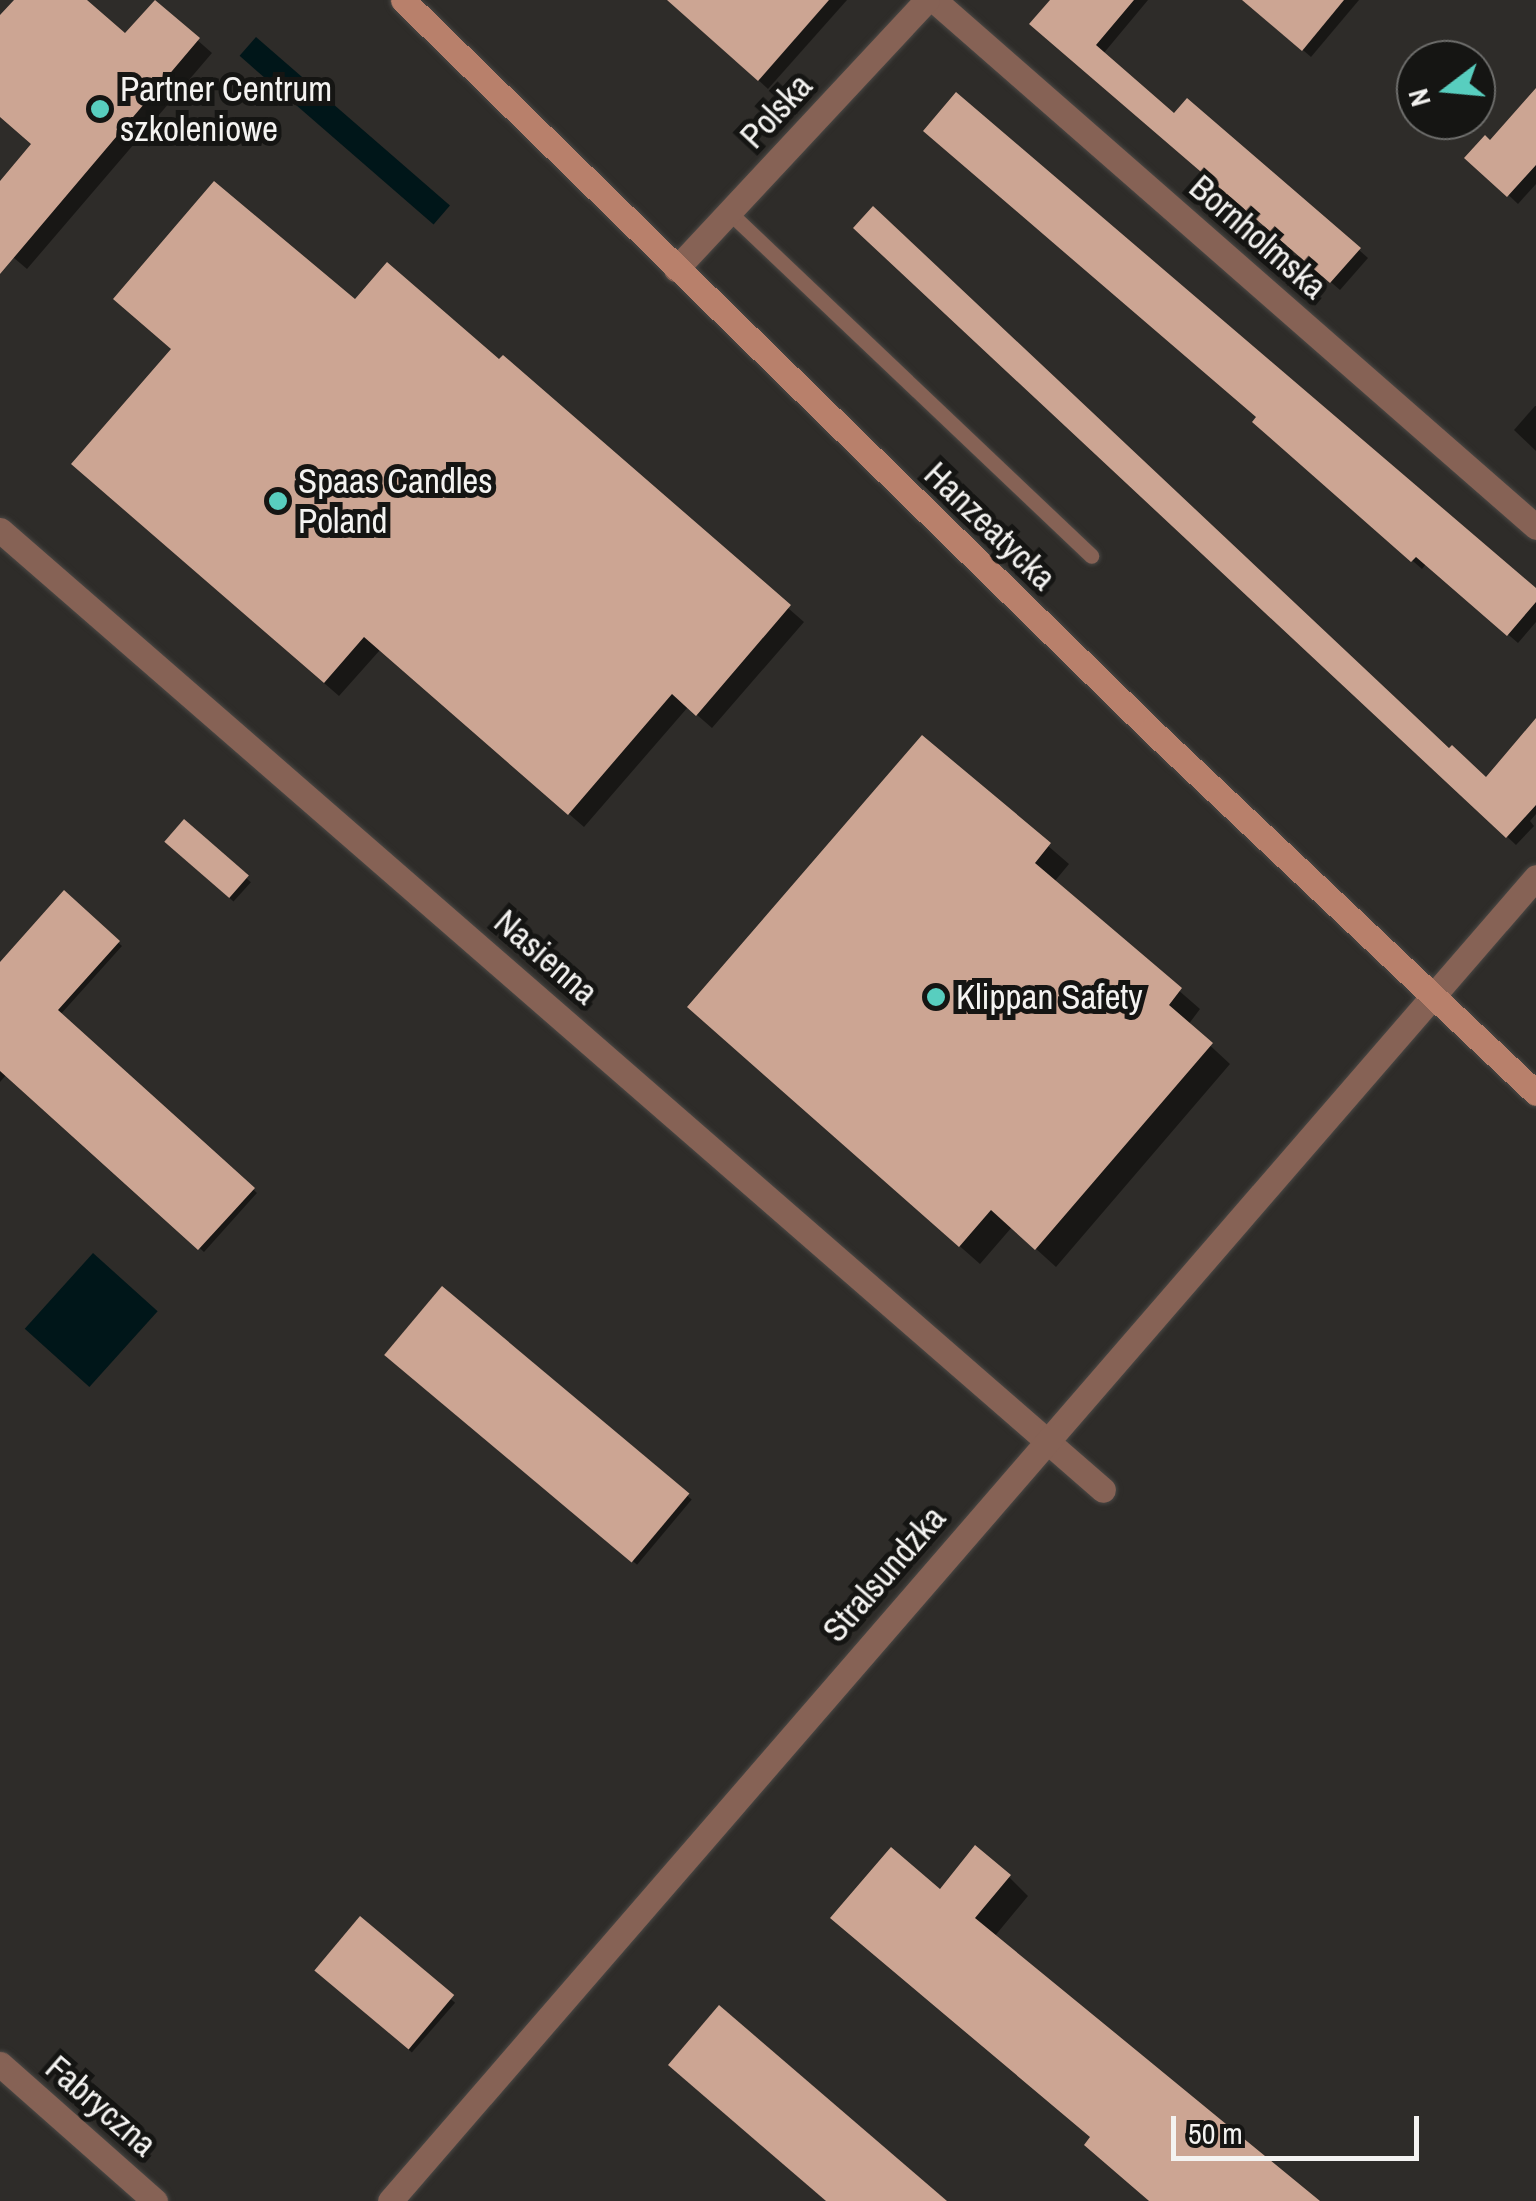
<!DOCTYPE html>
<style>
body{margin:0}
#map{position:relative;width:1536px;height:2201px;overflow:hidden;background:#2e2c29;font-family:"Archivo Narrow",sans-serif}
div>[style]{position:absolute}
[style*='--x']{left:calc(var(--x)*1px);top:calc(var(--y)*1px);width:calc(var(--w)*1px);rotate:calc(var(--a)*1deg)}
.water>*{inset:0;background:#001619;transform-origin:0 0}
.shadow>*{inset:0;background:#0007;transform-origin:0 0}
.building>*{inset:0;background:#cca593;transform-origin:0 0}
.roads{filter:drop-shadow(0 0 2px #4a4845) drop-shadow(0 0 2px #4a4845)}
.lane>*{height:15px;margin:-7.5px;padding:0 7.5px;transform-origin:7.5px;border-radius:7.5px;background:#866255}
.street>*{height:25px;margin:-12.5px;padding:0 12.5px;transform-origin:12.5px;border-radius:12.5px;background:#866255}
.secondary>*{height:25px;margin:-12.5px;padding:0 12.5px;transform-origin:12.5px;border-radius:12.5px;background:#b8806b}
.dots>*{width:28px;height:28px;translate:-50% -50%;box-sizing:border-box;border:5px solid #151513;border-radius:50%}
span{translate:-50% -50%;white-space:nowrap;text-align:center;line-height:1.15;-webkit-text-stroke:10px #151513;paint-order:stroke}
.poi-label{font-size:35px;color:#f4f3f1}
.left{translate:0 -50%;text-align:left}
.street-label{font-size:35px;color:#f4f3f1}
.north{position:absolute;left:1396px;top:40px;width:100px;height:100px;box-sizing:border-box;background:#151513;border:2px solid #6e6e6c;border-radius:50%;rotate:254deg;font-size:28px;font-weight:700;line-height:40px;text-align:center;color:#f4f3f1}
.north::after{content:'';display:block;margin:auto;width:35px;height:45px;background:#58cebf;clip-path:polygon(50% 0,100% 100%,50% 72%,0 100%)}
.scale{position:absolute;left:1171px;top:2116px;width:248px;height:45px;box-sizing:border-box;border:5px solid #f4f3f1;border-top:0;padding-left:12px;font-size:30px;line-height:35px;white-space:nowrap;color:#f4f3f1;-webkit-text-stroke:8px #151513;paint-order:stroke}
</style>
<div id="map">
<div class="water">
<div style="left:256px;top:37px;width:257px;height:25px;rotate:41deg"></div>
<div style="left:93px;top:1253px;width:87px;height:102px;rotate:42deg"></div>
</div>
<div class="shadow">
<div style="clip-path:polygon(17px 0,84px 0,125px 37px,155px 3px,212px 53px,27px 269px,0 246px,0 184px,34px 145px,0 115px,0 19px)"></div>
<div style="clip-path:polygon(670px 0,847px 0,768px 89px)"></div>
<div style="clip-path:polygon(1053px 0,1148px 0,1103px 54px,1174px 116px,1359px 250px,1368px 258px,1340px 290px,1041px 32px)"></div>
<div style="clip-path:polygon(1268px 0,1359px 0,1311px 57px,1267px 19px)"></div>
<div style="clip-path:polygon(1536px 112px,1536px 184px,1518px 204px,1468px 157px)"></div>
<div style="clip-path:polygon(857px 228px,1486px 780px,1536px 722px,1536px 814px,1530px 821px,1534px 826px,1516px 845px)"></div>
<div style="clip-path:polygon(355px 302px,499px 363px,503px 359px,804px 622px,712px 728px,688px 707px,584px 827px,380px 650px,339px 696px,89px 479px)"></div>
<div style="clip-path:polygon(1535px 406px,1536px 406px,1536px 451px,1514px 430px)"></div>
<div style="clip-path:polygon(1259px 418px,1536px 592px,1536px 622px,1518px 643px,1426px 564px,1422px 569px,1264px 431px)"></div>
<div style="clip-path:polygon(923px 738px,1069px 864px,1054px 882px,1200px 1009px,1188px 1025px,1230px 1064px,1056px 1267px,1012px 1227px,980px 1264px,710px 1026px)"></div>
<div style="left:184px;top:822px;width:90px;height:26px;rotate:42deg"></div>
<div style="clip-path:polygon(64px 894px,122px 946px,60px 1015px,257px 1193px,204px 1252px,7px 1074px,0 1082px,0 965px)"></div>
<div style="left:442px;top:1290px;width:326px;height:85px;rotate:40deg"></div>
<div style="clip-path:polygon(1009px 1877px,1028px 1896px,994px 1937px,1315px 2201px,1149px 2201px,1087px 2145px,1092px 2139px,940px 1892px)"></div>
<div style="left:360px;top:1920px;width:126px;height:66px;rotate:41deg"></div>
</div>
<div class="building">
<div style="clip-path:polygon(14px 0,87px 0,125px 33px,155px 0,200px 38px,0 274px,0 181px,31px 144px,0 117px,0 15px)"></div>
<div style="clip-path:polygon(667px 0,829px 0,758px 81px)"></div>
<div style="clip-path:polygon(1050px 0,1134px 0,1096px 45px,1174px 113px,1187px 98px,1361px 248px,1330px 283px,1029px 24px)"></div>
<div style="clip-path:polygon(1242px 0,1344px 0,1302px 51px)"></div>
<div style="clip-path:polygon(1536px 88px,1536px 165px,1507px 197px,1464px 158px,1485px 135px,1490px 140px)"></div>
<div style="clip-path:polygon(956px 92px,1536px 588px,1536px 602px,1507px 636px,1416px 557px,1411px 562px,1252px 422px,1256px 417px,923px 131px)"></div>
<div style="clip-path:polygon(214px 181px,355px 299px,387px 262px,499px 359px,503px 355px,791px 605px,696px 716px,672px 694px,568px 815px,364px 637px,324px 683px,71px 464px,171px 349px,113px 299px)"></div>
<div style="clip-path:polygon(873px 206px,1449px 748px,1452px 745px,1486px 777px,1536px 718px,1536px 805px,1506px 838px,853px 228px)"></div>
<div style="clip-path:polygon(922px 735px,1051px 843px,1035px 863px,1182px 988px,1169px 1005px,1213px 1043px,1035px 1250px,991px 1210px,959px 1247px,687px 1007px)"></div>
<div style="left:184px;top:819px;width:86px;height:30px;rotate:41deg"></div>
<div style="clip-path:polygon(64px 890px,120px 941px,58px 1010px,255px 1188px,198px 1250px,0 1071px,0 962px)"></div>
<div style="left:442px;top:1286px;width:323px;height:90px;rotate:40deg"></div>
<div style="clip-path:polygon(975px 1845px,1011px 1875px,975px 1918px,1320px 2201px,1149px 2201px,1084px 2145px,1090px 2137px,830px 1918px,891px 1847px,940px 1889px)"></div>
<div style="left:360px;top:1916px;width:123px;height:71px;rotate:40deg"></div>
<div style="clip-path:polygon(719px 2005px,947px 2201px,826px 2201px,668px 2065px)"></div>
</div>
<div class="roads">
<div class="lane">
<div style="--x:730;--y:213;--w:498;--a:43.5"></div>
</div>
<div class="street">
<div style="--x:934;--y:0;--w:800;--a:41.2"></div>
<div style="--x:676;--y:269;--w:368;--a:-47"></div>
<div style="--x:0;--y:530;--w:1462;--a:41.03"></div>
<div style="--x:0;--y:2064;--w:207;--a:41.5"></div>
<div style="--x:390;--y:2201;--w:1751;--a:-49.12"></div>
</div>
<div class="secondary">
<div style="--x:403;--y:0;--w:1045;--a:44.3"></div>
<div style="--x:1151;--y:730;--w:529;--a:43.32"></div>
</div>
</div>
<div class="dots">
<div style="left:100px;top:109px;background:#58cebf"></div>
<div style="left:278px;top:501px;background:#58cebf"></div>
<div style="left:936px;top:997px;background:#58cebf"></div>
</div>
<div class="poi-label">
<span class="left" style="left:120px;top:109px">Partner Centrum<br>szkoleniowe</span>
<span class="left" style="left:298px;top:501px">Spaas Candles<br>Poland</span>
<span class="left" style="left:956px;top:997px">Klippan Safety</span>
</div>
<div class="street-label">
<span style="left:776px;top:111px;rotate:-47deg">Polska</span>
<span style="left:1258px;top:237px;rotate:41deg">Bornholmska</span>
<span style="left:990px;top:526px;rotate:44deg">Hanzeatycka</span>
<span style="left:546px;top:957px;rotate:41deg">Nasienna</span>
<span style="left:884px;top:1574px;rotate:-49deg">Stralsundzka</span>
<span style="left:101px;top:2106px;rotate:41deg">Fabryczna</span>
</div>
<div class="north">N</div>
<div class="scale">50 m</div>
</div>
